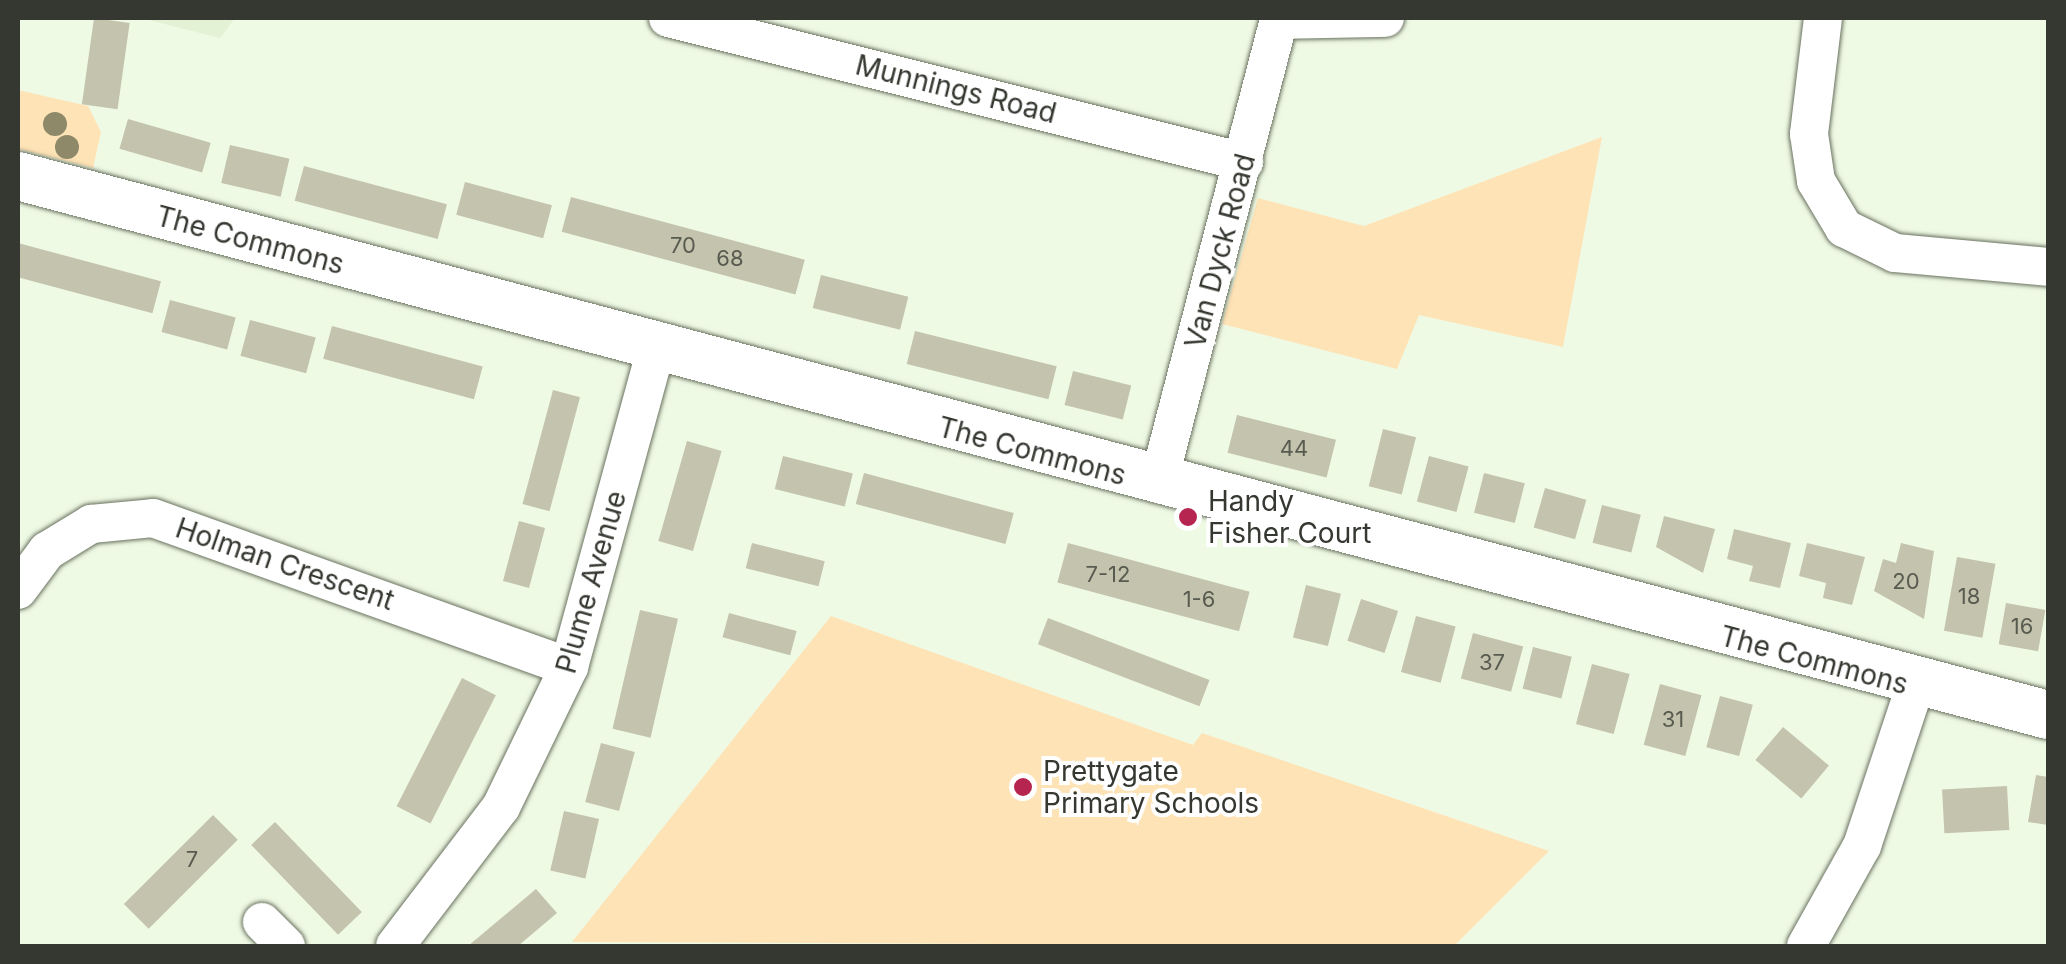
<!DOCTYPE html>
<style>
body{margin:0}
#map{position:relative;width:2066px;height:964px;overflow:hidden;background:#effae5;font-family:Inter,sans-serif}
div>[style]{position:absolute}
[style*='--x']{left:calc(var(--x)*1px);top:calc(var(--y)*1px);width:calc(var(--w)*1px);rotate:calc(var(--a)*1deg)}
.built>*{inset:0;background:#e3f1d5}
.green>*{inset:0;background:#fee3b6}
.building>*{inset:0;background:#c4c3ad;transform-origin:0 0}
.roads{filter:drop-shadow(0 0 2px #69725f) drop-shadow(0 0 2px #69725f)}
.minor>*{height:38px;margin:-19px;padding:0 19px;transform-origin:19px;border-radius:19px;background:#fff}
.tertiary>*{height:48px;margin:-24px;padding:0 24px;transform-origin:24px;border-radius:24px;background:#fff}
.trees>*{width:24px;height:24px;margin:-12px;border-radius:50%;background:#8e8969}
.dots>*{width:28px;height:28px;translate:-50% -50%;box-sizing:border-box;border:5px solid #fff;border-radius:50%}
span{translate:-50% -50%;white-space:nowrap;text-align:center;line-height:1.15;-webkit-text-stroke:8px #fff;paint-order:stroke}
.number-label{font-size:22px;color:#585b4f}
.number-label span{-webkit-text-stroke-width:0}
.street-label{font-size:28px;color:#343830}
.poi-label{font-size:28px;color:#343830}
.left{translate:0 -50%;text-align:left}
.frame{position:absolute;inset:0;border:20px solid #343830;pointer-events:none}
</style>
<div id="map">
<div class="built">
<div style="clip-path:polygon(141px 18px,235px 18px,220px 38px)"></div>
</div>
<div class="green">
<div style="clip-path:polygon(18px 90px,88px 106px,101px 132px,93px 168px,18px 149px)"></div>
<div style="clip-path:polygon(1602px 137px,1563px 347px,1419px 315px,1397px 369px,1222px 324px,1258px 198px,1364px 226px)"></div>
<div style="clip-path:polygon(831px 616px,1193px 745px,1202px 733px,1549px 851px,1454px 946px,572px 942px)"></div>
</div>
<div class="building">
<div style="left:94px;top:18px;width:36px;height:87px;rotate:8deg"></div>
<div style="left:128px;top:119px;width:86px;height:31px;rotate:16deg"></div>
<div style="left:230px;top:145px;width:61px;height:39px;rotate:13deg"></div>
<div style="left:304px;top:166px;width:148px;height:36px;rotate:15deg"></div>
<div style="left:465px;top:182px;width:90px;height:34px;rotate:15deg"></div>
<div style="left:571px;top:197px;width:242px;height:36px;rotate:15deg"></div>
<div style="left:18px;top:243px;width:148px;height:33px;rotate:15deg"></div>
<div style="left:821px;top:275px;width:90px;height:34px;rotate:14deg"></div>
<div style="left:170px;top:300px;width:68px;height:33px;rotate:15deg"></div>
<div style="left:250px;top:320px;width:68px;height:37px;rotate:15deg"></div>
<div style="left:332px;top:326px;width:156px;height:34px;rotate:15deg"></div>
<div style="left:915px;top:331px;width:146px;height:34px;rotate:14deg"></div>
<div style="left:1073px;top:371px;width:60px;height:35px;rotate:14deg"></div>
<div style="left:553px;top:390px;width:28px;height:118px;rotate:15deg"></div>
<div style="left:1237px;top:415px;width:102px;height:39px;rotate:14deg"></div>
<div style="left:1383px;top:429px;width:34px;height:59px;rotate:14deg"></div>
<div style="left:687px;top:441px;width:36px;height:104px;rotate:16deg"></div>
<div style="left:783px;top:456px;width:72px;height:34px;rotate:14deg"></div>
<div style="left:1429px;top:456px;width:41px;height:47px;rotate:15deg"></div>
<div style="left:864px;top:473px;width:155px;height:32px;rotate:15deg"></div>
<div style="left:1484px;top:473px;width:42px;height:41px;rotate:14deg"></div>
<div style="left:1545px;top:488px;width:43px;height:41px;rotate:16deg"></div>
<div style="left:1602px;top:505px;width:40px;height:39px;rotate:14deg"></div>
<div style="clip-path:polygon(1664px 516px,1715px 529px,1703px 573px,1656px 547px)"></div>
<div style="left:519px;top:521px;width:27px;height:62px;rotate:15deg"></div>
<div style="clip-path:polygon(1734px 529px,1791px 543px,1780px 588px,1749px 581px,1753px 566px,1727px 559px)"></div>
<div style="left:752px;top:543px;width:75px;height:26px;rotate:14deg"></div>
<div style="left:1068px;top:543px;width:188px;height:41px;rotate:15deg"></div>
<div style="clip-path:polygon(1807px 543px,1865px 557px,1852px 605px,1823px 598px,1826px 583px,1799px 576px)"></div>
<div style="clip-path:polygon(1901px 543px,1934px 551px,1924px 619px,1874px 591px,1883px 559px,1896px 563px)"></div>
<div style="left:1957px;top:557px;width:39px;height:75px;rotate:10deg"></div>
<div style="left:1306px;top:585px;width:36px;height:54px;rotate:14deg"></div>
<div style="left:1361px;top:599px;width:39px;height:44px;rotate:18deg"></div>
<div style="left:2006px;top:603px;width:40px;height:42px;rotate:10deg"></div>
<div style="left:640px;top:610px;width:39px;height:122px;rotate:13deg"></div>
<div style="left:729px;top:613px;width:70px;height:25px;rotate:15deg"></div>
<div style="left:1416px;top:616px;width:41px;height:58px;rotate:15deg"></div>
<div style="left:1048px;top:618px;width:173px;height:28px;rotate:21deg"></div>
<div style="left:1473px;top:633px;width:52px;height:47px;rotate:15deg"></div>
<div style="left:1533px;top:647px;width:40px;height:43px;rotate:14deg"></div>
<div style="left:1592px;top:664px;width:39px;height:62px;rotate:15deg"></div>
<div style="left:462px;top:678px;width:38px;height:144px;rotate:27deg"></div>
<div style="left:1660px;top:684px;width:43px;height:63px;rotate:15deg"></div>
<div style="left:1720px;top:696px;width:34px;height:53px;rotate:15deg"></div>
<div style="left:1783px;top:727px;width:60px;height:43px;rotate:40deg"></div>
<div style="left:601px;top:743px;width:35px;height:61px;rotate:15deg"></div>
<div style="clip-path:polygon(2036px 775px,2048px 777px,2048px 825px,2028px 822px)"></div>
<div style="left:2007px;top:786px;width:44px;height:65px;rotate:87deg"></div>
<div style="left:564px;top:811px;width:36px;height:61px;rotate:13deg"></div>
<div style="left:213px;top:815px;width:35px;height:126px;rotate:45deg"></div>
<div style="left:275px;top:822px;width:125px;height:33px;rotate:46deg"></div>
<div style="clip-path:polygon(536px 889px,557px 913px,518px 946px,468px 946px)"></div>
</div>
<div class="roads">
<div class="minor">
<div style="--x:668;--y:18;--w:594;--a:14.04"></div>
<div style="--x:1823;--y:18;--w:117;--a:96.9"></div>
<div style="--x:1809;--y:134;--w:48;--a:81.5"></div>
<div style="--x:1816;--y:181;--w:55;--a:59.2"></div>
<div style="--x:1844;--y:228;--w:57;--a:26.1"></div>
<div style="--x:1895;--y:253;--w:154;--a:5.2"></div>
<div style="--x:1279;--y:20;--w:106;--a:-1.1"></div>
<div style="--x:1158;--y:484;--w:481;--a:-75.4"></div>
<div style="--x:18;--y:590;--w:49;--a:-53.4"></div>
<div style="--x:47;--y:551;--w:52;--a:-31.5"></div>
<div style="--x:91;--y:524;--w:62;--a:-5.5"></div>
<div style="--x:153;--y:518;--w:442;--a:19.7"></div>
<div style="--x:262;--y:922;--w:34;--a:45"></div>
<div style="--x:395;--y:946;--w:175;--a:-52.7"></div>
<div style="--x:501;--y:807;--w:156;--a:-64.1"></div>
<div style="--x:569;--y:667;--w:327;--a:-74.7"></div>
<div style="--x:1806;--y:946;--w:115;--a:-60.8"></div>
<div style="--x:1862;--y:846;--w:168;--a:-71.6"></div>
</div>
<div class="tertiary">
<div style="--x:18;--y:176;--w:2100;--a:14.87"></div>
</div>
</div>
<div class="trees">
<div style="left:55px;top:124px"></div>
<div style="left:67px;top:147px"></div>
</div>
<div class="dots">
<div style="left:1188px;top:517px;background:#b62550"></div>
<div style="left:1023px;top:787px;background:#b62550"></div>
</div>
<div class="number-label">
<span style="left:683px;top:246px">70</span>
<span style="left:730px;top:259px">68</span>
<span style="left:1294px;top:449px">44</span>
<span style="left:1108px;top:575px">7-12</span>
<span style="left:1906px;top:582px">20</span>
<span style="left:1969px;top:597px">18</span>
<span style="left:1199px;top:600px">1-6</span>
<span style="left:2022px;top:627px">16</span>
<span style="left:1492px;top:663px">37</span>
<span style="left:1673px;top:720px">31</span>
<span style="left:192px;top:860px">7</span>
</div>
<div class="street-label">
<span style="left:956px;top:89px;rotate:14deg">Munnings Road</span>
<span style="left:250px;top:240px;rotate:15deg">The Commons</span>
<span style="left:1220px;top:251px;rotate:-75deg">Van Dyck Road</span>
<span style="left:1032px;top:451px;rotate:15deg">The Commons</span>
<span style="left:285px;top:564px;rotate:19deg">Holman Crescent</span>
<span style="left:591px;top:582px;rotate:-74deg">Plume Avenue</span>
<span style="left:1814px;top:660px;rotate:15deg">The Commons</span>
</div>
<div class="poi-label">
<span class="left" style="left:1208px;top:517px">Handy<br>Fisher Court</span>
<span class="left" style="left:1043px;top:787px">Prettygate<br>Primary Schools</span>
</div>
<div class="frame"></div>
</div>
